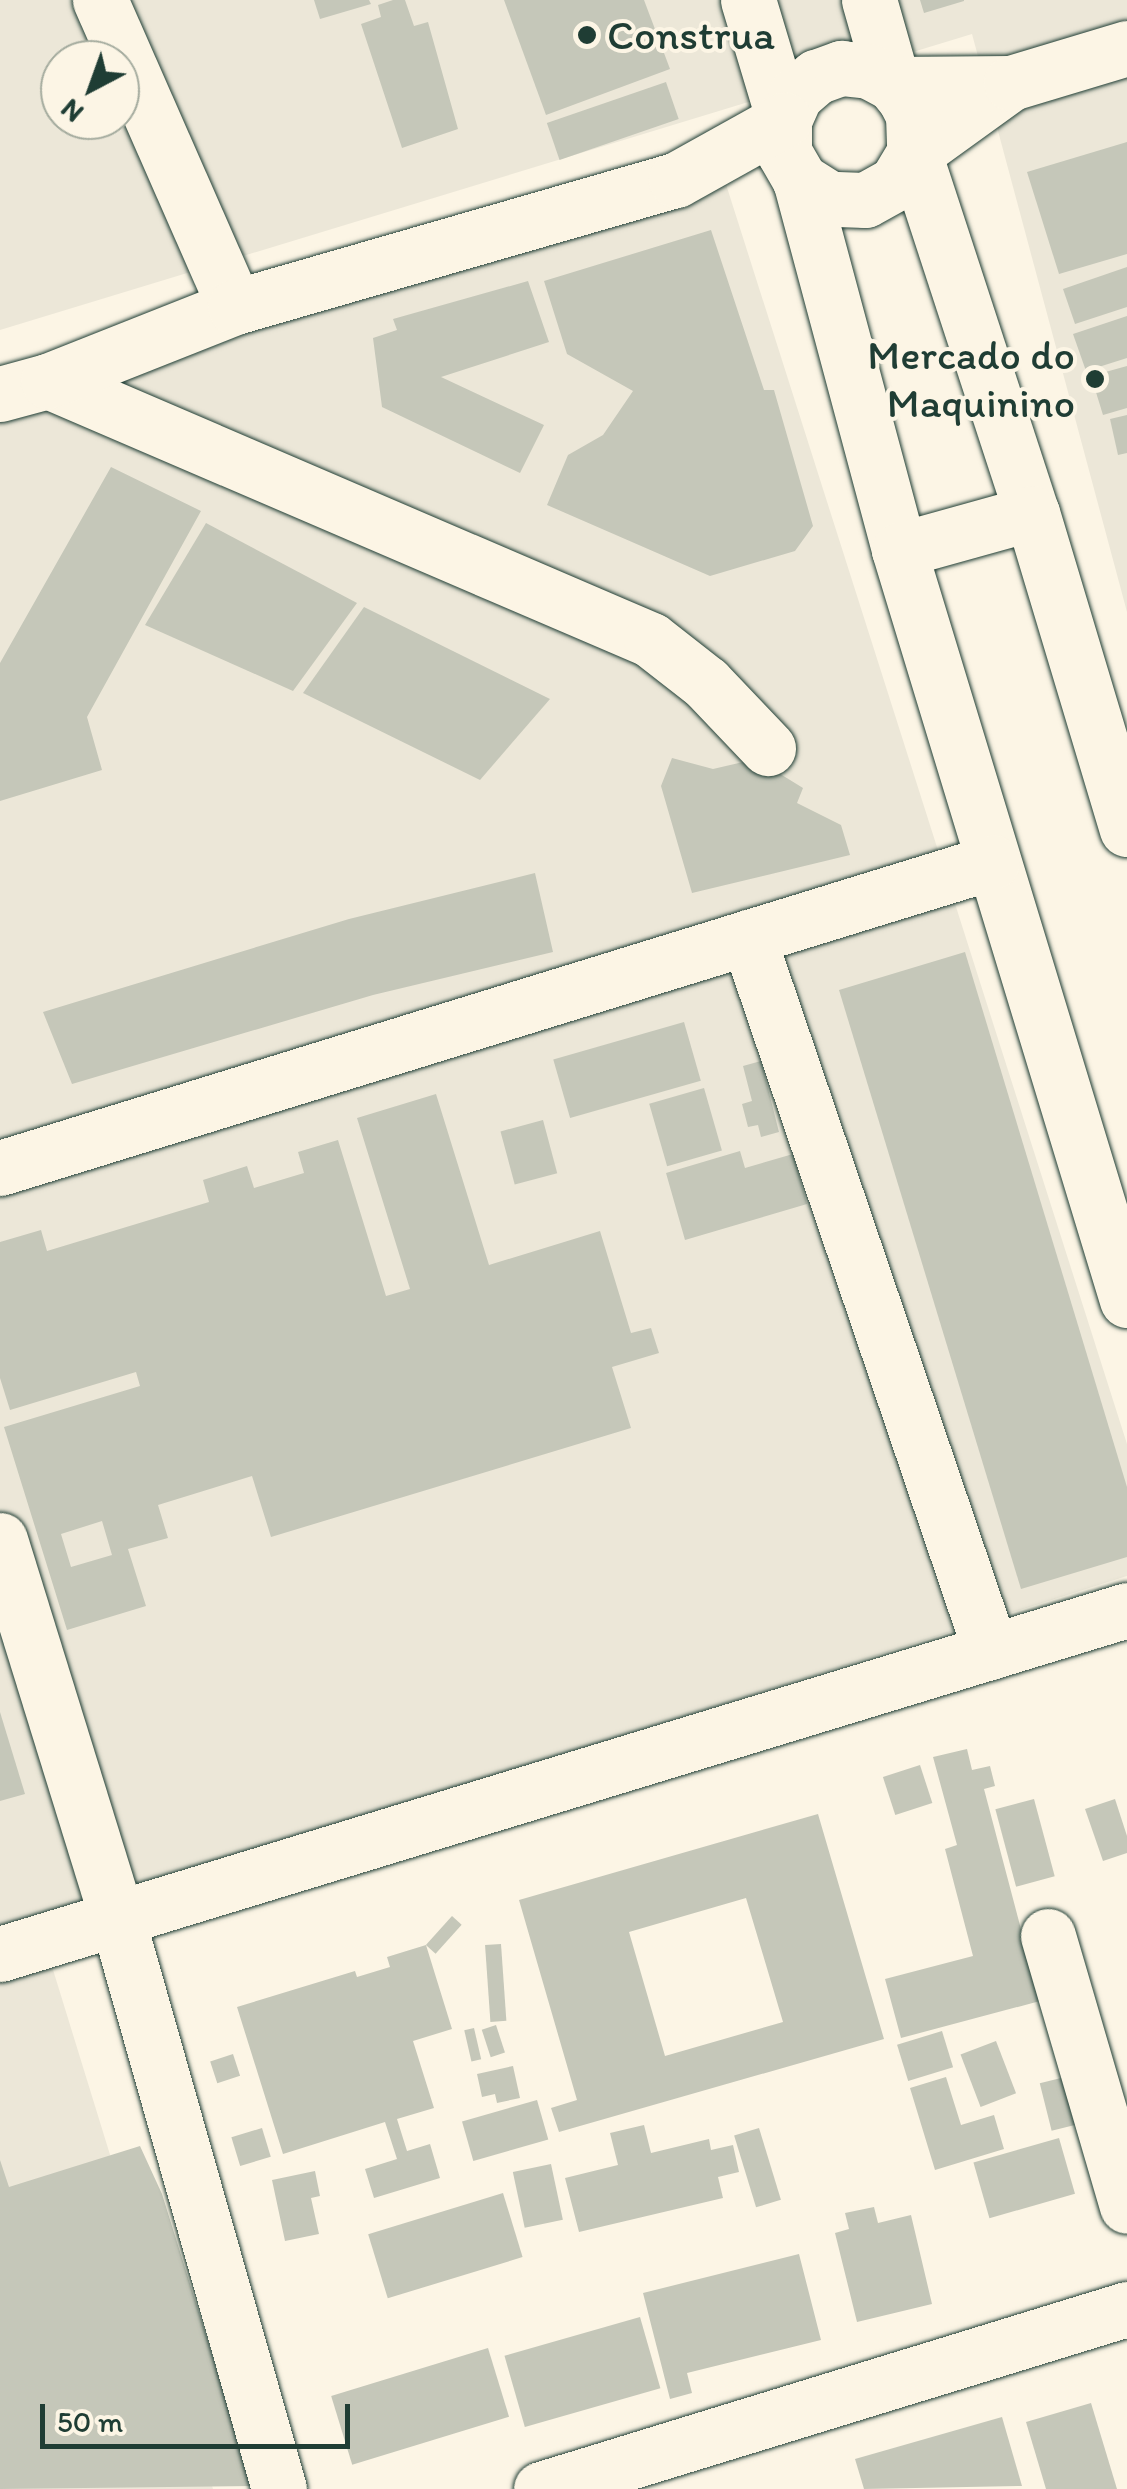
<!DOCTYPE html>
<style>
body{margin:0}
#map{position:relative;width:1127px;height:2489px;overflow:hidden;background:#fcf5e5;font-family:Itim,sans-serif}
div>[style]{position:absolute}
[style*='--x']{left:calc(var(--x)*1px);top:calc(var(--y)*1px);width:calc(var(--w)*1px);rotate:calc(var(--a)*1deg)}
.built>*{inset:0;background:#ece7d8}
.building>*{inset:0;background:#c5c7b9;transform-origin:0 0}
.roads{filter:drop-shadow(0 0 2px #1f3d34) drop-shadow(0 0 2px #1f3d34)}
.minor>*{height:55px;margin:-27.5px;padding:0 27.5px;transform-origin:27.5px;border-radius:27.5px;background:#fcf5e5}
.dots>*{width:28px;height:28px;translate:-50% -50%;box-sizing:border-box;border:5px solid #fcf5e5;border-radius:50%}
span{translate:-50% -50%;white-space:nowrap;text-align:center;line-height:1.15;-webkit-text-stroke:8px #fcf5e5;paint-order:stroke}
.poi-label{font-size:42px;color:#1f3d34}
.left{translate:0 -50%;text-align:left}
.right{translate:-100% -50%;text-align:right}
.north{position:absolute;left:40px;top:40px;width:100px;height:100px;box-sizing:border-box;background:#fcf5e5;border:2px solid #a4ab9e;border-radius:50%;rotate:221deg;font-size:28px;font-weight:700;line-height:40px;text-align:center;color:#1f3d34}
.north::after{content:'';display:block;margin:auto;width:35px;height:45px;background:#1f3d34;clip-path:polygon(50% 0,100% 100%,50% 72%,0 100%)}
.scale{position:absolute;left:40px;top:2404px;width:310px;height:45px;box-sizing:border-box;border:5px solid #1f3d34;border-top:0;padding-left:12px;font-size:30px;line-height:35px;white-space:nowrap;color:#1f3d34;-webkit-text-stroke:8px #fcf5e5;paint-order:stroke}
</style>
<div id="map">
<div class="built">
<div style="clip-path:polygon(evenodd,0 0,1127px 0,1127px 612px,972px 34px,0 330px,0 0,60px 60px,120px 60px,120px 120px,60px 120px,60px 60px)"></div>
<div style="clip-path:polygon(724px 178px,1127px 1444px,1127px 1576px,38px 1921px,213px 2489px,0 2489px,0 398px)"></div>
</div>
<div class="building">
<div style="clip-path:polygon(314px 0,369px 0,371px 4px,320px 19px)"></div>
<div style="clip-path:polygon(393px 0,405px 0,414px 26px,428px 22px,458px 129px,402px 148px,361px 24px,381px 17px,378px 5px)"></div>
<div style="clip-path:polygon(504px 0,644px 0,670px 69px,546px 115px)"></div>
<div style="clip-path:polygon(920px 0,964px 0,964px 1px,924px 13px)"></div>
<div style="left:666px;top:82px;width:39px;height:126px;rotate:71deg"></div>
<div style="clip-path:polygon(1127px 142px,1127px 254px,1059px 274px,1027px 172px)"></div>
<div style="clip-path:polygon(711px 230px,764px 390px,774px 390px,813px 526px,795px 551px,710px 576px,547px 505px,568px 455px,603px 435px,633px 391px,567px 354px,544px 281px)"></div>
<div style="clip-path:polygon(1127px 267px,1127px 307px,1075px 324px,1063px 289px)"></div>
<div style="clip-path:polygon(528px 281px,549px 342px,441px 377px,544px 425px,520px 473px,382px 407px,373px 338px,397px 330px,393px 319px)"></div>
<div style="clip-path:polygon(1127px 316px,1127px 358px,1086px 371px,1073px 334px)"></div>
<div style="clip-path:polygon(1127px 366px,1127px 408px,1103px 415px,1091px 376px)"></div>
<div style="clip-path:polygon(1127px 415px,1127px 453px,1118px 455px,1110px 419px)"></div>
<div style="clip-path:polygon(111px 467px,201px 511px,87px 717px,102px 770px,0 801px,0 663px)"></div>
<div style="clip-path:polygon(206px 523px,357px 603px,293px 691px,145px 625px)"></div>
<div style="clip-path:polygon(364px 607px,550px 699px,480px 780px,303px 693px)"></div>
<div style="clip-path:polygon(672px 758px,713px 769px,756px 759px,803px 788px,797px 803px,841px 825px,850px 855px,692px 893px,661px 786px)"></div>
<div style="clip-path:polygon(535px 873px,553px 952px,373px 995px,72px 1084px,43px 1012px,349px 919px)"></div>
<div style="clip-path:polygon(965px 952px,1127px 1487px,1127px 1557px,1021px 1589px,839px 990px)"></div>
<div style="left:684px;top:1022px;width:61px;height:136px;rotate:74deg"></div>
<div style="clip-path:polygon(761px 1061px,779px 1132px,761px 1137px,758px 1125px,748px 1127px,742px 1104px,752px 1101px,743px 1066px)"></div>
<div style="left:704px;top:1088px;width:65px;height:57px;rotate:74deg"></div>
<div style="clip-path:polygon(evenodd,436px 1094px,489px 1265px,600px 1231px,631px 1333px,651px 1328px,659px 1353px,612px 1367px,631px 1428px,271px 1537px,252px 1476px,158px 1505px,168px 1538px,128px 1549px,146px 1606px,67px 1630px,4px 1427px,140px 1386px,136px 1372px,10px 1410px,0 1378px,0 1242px,41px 1230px,47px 1251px,209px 1202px,203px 1180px,247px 1166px,254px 1188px,304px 1173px,298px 1152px,338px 1140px,386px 1296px,410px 1289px,357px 1118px,436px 1094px,102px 1521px,112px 1555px,71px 1567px,61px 1534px,102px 1521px)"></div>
<div style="left:543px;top:1120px;width:55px;height:44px;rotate:75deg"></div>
<div style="clip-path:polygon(740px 1151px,745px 1168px,793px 1154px,807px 1204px,685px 1240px,666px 1173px)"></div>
<div style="clip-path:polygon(0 1712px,25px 1794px,0 1801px)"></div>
<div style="clip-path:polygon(967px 1749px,972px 1770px,990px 1766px,995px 1786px,984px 1789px,1040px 2001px,901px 2038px,885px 1979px,973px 1956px,945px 1849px,957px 1845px,933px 1757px)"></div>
<div style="left:920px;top:1765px;width:40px;height:39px;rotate:72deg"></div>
<div style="left:1034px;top:1799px;width:80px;height:40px;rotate:75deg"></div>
<div style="clip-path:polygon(1115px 1799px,1127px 1836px,1127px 1853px,1103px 1861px,1085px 1809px)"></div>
<div style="clip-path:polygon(evenodd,818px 1814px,884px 2039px,559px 2132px,551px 2108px,577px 2100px,519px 1900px,818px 1814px,746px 1898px,783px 2022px,665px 2056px,629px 1932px,746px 1898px)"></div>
<div style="left:452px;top:1916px;width:13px;height:39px;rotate:42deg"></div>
<div style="left:501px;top:1944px;width:77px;height:16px;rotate:86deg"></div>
<div style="clip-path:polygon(426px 1945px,452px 2029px,413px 2041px,434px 2108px,397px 2119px,407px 2151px,430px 2144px,440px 2178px,374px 2198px,365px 2169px,397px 2159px,385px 2122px,283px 2154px,237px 2007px,355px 1971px,357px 1977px,390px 1967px,387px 1957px)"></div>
<div style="left:496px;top:2025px;width:29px;height:15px;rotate:72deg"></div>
<div style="left:474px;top:2028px;width:32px;height:10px;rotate:77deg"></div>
<div style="left:942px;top:2031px;width:38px;height:47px;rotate:73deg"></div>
<div style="left:996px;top:2041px;width:56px;height:38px;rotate:69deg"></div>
<div style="left:233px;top:2054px;width:23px;height:24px;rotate:72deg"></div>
<div style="clip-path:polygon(513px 2066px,520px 2098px,497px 2103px,495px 2094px,482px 2097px,477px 2074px)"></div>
<div style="clip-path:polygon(946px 2077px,961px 2125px,994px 2115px,1004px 2149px,935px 2170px,910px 2088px)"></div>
<div style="left:1065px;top:2077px;width:49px;height:26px;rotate:76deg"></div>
<div style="left:537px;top:2100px;width:41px;height:78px;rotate:74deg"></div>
<div style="clip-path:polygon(644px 2125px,651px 2153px,709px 2139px,711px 2150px,733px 2145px,739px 2172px,718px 2177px,723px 2198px,579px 2232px,565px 2178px,618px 2165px,610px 2133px)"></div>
<div style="left:262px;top:2128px;width:30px;height:32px;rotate:73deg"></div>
<div style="left:759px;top:2128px;width:75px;height:26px;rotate:73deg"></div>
<div style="left:1059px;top:2138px;width:58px;height:89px;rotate:74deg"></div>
<div style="clip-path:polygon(140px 2146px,162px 2194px,253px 2486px,0 2489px,0 2160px,9px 2187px)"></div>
<div style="left:551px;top:2164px;width:57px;height:39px;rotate:78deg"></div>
<div style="clip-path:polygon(315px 2171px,320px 2196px,311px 2198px,319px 2234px,285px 2241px,272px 2180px)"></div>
<div style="left:503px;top:2193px;width:67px;height:141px;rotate:73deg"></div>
<div style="clip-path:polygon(874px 2207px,878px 2223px,911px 2215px,932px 2304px,857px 2322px,835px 2233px,849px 2229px,845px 2213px)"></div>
<div style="clip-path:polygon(799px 2254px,821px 2340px,687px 2373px,692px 2393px,670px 2399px,643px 2293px)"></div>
<div style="left:640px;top:2317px;width:74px;height:141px;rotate:74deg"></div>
<div style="left:488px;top:2348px;width:72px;height:164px;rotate:73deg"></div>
<div style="clip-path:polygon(1091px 2403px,1117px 2489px,1046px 2489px,1026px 2422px)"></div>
<div style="clip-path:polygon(1002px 2417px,1022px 2486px,864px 2489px,855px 2459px)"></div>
</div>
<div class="roads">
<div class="minor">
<div style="--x:100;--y:0;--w:335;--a:66.3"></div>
<div style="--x:748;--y:0;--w:125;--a:73.3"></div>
<div style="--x:869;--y:0;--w:87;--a:74.1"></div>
<div style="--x:1011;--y:83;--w:120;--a:144.2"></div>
<div style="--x:914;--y:153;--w:35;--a:121"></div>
<div style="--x:896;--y:183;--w:35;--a:151"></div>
<div style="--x:865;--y:200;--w:35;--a:-178"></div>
<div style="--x:830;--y:199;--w:36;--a:-148"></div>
<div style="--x:800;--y:180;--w:32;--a:-120"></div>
<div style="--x:784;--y:152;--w:32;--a:-90"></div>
<div style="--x:784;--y:120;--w:27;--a:-66"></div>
<div style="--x:795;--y:95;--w:28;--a:-41"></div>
<div style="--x:816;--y:77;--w:27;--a:-20"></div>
<div style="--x:841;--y:68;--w:28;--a:6"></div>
<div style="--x:869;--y:71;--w:27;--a:28"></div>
<div style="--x:893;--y:84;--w:19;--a:51"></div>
<div style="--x:905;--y:99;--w:18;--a:63"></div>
<div style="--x:913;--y:115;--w:38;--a:88"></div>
<div style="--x:914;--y:153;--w:379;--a:71.9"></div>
<div style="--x:1032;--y:513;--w:330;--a:73.3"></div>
<div style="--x:893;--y:84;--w:118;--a:-0.5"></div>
<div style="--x:1011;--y:83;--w:121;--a:-16.8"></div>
<div style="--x:800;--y:180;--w:383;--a:75"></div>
<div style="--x:899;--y:550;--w:784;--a:73.09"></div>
<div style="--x:48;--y:381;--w:656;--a:23.24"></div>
<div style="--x:651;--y:640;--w:70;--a:38"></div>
<div style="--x:706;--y:683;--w:90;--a:46.4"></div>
<div style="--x:0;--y:394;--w:50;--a:-15.2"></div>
<div style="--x:48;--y:381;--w:201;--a:-21.6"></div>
<div style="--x:235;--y:307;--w:459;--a:-16.1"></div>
<div style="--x:676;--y:180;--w:124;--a:-29.1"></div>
<div style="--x:899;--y:550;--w:138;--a:-15.5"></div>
<div style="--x:748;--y:937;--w:755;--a:71.23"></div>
<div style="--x:0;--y:1168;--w:1038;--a:-17.14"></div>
<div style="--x:0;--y:1540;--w:399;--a:72.8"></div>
<div style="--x:118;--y:1921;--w:590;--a:74.17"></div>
<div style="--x:1048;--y:1936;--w:281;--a:73.7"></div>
<div style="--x:0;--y:1954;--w:1178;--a:-16.97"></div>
<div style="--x:541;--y:2489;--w:613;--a:-17.08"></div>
</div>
</div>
<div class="dots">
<div style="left:587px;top:35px;background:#1f3d34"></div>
<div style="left:1095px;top:379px;background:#1f3d34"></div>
</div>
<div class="poi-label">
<span class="left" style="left:607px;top:35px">Construa</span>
<span class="right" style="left:1075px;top:379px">Mercado do<br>Maquinino</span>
</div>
<div class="north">N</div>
<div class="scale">50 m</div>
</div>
